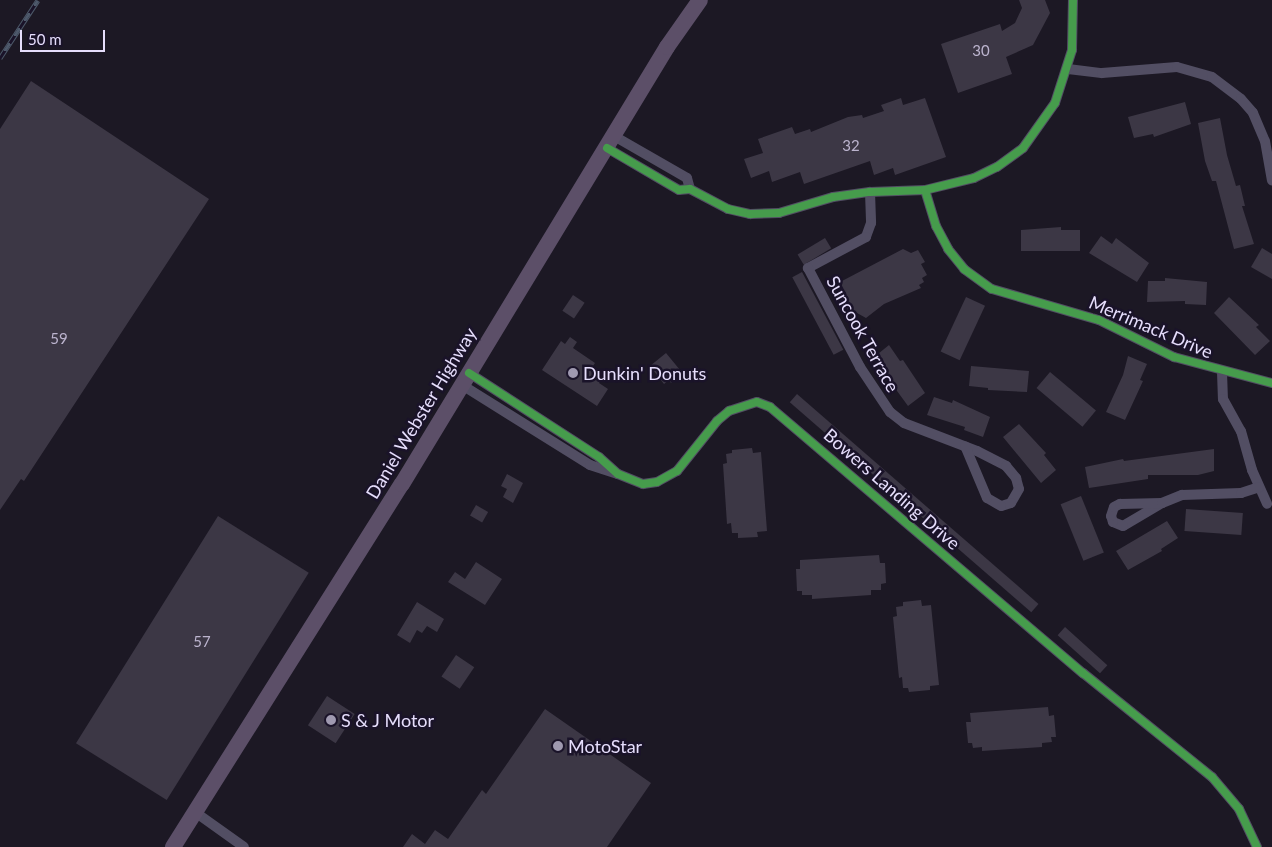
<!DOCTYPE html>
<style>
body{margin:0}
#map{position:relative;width:1272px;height:847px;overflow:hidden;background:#1c1824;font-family:Lato,sans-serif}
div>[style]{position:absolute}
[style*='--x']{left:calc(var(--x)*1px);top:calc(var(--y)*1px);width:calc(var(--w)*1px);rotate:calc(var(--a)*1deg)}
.building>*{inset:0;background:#3c3745;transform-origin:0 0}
.minor>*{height:10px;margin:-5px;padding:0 5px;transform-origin:5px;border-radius:5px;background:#524e63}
.primary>*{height:16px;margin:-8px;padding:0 8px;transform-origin:8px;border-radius:8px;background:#5c4f68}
.rail>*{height:5px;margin-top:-2.5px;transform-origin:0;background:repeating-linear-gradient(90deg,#1a1329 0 9px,#4d596b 0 18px);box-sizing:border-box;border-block:1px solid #4d596b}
.cycleway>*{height:8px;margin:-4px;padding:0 4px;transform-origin:4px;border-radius:4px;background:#469c4c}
.dots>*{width:14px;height:14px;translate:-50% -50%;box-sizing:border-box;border:2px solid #1a1329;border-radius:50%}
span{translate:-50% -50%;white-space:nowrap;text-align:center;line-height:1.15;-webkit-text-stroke:5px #1a1329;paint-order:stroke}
.number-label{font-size:15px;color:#bcb4ce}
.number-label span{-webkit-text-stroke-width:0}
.street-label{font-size:18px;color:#e6defc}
.poi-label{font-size:18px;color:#e6defc}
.left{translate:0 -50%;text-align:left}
.scale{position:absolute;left:20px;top:30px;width:85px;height:22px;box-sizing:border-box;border:2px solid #e6defc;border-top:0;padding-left:6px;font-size:15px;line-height:18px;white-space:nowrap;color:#e6defc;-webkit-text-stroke:4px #1a1329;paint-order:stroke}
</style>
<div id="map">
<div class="building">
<div style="clip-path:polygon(1019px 0,1045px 0,1050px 13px,1033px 45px,1006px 57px,1012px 74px,958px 93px,941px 44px,1000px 24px,1002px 31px,1015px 23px,1022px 8px)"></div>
<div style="clip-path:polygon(31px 81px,209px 199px,24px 481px,21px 479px,0 510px,0 129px)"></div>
<div style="clip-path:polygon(901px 98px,903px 105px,925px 98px,946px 157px,895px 175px,893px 168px,874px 175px,870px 161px,804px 184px,800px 172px,772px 182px,769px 171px,751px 178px,744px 159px,763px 153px,758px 139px,792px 127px,795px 134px,810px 129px,811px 132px,848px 117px,862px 115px,863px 118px,884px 111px,881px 105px)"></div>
<div style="clip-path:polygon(1185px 102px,1191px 124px,1154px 137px,1153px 134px,1134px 138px,1128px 117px)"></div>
<div style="clip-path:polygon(1220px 118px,1227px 155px,1236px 186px,1240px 185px,1245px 206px,1242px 206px,1254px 244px,1234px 249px,1216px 181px,1212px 181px,1205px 161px,1198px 123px)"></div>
<div style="clip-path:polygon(1061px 227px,1061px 230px,1080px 230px,1080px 251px,1021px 251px,1021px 230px)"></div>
<div style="clip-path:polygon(1101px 236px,1112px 244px,1116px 238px,1149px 263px,1137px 282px,1089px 253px)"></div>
<div style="left:825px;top:238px;width:12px;height:32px;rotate:59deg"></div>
<div style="clip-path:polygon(1262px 248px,1272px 254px,1272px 279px,1251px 267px)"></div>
<div style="clip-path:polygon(903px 249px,911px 253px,918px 250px,925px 262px,921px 264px,927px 275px,922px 278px,924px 282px,919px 285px,921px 288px,884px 304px,866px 318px,857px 313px,852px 316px,837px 294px,842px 291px,842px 281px)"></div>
<div style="left:802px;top:272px;width:88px;height:11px;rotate:62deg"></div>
<div style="clip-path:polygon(1165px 278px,1207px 282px,1206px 305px,1185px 304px,1185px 301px,1147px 302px,1148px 281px,1165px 281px)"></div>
<div style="left:573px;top:295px;width:14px;height:19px;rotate:34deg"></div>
<div style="left:966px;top:297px;width:21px;height:60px;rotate:25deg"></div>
<div style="clip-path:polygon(1229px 297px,1259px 325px,1256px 327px,1270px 341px,1255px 355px,1214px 313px)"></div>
<div style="clip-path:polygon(570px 337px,577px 342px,573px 348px,595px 363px,591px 369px,603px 377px,599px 383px,608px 389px,597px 406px,542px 370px,561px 341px,565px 344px)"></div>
<div style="clip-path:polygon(889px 345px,900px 361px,903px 360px,925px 393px,908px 406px,873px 358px)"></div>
<div style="clip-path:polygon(666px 353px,680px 370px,676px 373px,679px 377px,671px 383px,669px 380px,664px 384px,650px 366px)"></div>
<div style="clip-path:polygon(1128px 356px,1147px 364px,1140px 380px,1143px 381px,1125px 420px,1106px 412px,1123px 375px)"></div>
<div style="clip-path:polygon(971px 366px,1029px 371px,1027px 392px,988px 390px,988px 388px,969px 386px)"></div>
<div style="left:1050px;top:372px;width:60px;height:21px;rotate:40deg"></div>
<div style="left:797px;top:394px;width:320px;height:11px;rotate:41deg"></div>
<div style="clip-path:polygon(934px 397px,952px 403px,953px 400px,990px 417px,983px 437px,964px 430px,965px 427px,927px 415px)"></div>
<div style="clip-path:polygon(1019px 424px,1046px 453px,1044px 455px,1056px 470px,1041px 483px,1003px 437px)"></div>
<div style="clip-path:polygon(752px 448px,753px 453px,761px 452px,767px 531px,757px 532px,758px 537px,738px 538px,738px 533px,732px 533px,731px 523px,727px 524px,723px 464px,727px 463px,726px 454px,732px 453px,732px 450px)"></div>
<div style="clip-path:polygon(1214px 449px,1214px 471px,1198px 475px,1148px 475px,1148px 479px,1089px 488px,1085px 467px,1123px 459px,1124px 461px)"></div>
<div style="clip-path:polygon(507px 474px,523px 483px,513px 503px,503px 497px,507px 489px,501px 486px)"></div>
<div style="left:1081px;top:496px;width:61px;height:22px;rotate:68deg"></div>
<div style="left:476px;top:505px;width:14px;height:12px;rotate:30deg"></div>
<div style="left:1186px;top:509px;width:57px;height:22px;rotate:4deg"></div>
<div style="left:218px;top:516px;width:107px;height:268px;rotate:32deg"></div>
<div style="clip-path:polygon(1167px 521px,1178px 538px,1161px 549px,1162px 551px,1128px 570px,1116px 551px)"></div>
<div style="clip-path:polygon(879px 555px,880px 563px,885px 563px,886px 583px,881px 584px,881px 590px,871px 590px,871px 595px,812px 599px,812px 595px,802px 595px,802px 591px,797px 591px,796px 569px,800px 569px,800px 560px)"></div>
<div style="clip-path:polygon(476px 562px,502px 579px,485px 605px,448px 582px,455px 572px,465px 579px)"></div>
<div style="clip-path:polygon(921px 600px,922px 606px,931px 605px,939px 685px,930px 686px,930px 690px,909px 692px,908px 688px,903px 688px,902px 677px,899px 678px,893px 617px,897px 616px,896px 607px,903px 606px,903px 602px)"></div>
<div style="clip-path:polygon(417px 602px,444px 619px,437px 632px,427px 626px,422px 633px,417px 630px,410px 643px,397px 635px)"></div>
<div style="left:1065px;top:627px;width:57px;height:11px;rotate:42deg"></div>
<div style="left:456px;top:655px;width:22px;height:26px;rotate:34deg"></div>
<div style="left:327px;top:696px;width:33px;height:35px;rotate:33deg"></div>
<div style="clip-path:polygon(1048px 707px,1049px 716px,1054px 715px,1056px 737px,1051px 737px,1052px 742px,1042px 743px,1042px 747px,982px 751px,982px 747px,973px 748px,972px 743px,968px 743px,966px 722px,971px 722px,970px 713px)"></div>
<div style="clip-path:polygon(545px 709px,651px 783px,607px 847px,403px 847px,412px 834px,425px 844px,435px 830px,448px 839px,482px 790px,486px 794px)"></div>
</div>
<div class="minor">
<div style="--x:1068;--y:69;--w:34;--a:7"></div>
<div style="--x:1102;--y:73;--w:75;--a:-4.6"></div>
<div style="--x:1177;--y:67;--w:36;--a:16"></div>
<div style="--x:1212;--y:77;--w:36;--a:37"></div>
<div style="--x:1241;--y:99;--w:18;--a:49"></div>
<div style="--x:1253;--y:113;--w:30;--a:67"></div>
<div style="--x:1265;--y:141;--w:40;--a:80"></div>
<div style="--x:614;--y:136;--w:84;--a:29.9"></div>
<div style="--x:687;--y:178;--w:11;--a:75"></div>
<div style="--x:607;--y:148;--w:83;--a:30.3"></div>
<div style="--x:679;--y:190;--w:11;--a:-5"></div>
<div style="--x:690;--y:189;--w:43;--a:27.8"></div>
<div style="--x:728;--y:209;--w:23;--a:13"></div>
<div style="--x:750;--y:214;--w:29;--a:-2"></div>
<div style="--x:779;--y:213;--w:56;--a:-16.5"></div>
<div style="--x:833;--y:197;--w:37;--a:-8"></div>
<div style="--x:870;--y:192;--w:55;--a:-2.1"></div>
<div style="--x:925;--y:190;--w:50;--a:-13.8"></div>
<div style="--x:974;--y:178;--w:25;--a:-26"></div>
<div style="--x:997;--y:167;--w:32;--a:-36"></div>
<div style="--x:1023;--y:148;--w:55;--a:-54.6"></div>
<div style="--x:1055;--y:103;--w:56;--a:-72.2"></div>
<div style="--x:1072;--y:50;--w:50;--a:-88.9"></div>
<div style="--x:925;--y:190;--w:38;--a:73"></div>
<div style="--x:936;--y:226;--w:26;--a:62"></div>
<div style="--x:948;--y:249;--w:26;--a:51"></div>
<div style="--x:964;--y:269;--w:34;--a:36"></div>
<div style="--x:992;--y:289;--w:111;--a:16.2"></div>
<div style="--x:1099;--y:320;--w:84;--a:26.3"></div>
<div style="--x:1174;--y:357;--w:101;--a:14.9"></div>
<div style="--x:870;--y:192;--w:31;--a:88"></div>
<div style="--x:871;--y:223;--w:15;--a:110"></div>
<div style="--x:866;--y:237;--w:66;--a:151.9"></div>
<div style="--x:808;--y:268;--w:112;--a:62.3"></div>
<div style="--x:860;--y:367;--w:54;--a:56.3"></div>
<div style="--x:890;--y:412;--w:18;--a:38"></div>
<div style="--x:904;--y:423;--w:78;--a:21"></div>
<div style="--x:977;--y:451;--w:33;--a:27"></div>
<div style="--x:1006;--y:466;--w:16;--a:50"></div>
<div style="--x:1016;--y:478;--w:11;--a:75"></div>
<div style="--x:1019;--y:489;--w:16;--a:120"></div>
<div style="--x:1011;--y:503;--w:10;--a:163"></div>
<div style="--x:1001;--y:506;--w:16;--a:-150"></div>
<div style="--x:987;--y:498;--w:56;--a:-112.9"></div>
<div style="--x:1222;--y:372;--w:27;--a:88"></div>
<div style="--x:1223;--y:399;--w:37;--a:61"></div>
<div style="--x:1241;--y:431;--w:41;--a:74.2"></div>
<div style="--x:1252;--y:470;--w:37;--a:66"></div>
<div style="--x:469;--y:373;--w:155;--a:32.9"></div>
<div style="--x:599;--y:457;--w:25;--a:42"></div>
<div style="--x:618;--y:474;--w:27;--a:22"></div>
<div style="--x:643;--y:484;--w:14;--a:-8"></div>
<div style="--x:657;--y:482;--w:23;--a:-29"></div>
<div style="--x:677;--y:471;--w:64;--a:-51.3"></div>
<div style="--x:717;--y:421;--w:16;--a:-40"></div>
<div style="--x:729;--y:411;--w:29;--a:-18"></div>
<div style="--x:757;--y:402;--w:14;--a:21"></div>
<div style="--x:770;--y:407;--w:411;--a:40.4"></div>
<div style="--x:1083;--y:673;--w:166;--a:38.9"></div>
<div style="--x:1212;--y:777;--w:42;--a:49.8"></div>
<div style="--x:1239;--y:809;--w:42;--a:64.7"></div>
<div style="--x:462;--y:385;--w:151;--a:32"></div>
<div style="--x:590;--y:465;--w:29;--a:18"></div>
<div style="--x:1162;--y:503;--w:45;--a:149.5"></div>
<div style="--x:1123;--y:526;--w:11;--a:-158"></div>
<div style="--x:1113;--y:522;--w:6;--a:-108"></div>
<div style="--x:1111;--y:516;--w:9;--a:-72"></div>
<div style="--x:1114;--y:507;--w:7;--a:-27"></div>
<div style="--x:1120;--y:504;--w:42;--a:-1.4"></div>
<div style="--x:1162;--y:503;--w:22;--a:-22"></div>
<div style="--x:1182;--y:495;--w:59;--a:-1.9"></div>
<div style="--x:1241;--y:493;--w:19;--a:-18"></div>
<div style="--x:195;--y:812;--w:60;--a:35.5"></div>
</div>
<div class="primary">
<div style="--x:173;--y:847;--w:429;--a:-57.8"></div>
<div style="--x:402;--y:484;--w:511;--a:-58.77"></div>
<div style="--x:667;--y:47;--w:57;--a:-54.9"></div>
</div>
<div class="rail">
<div style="--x:0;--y:58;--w:69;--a:-56.8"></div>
</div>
<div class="cycleway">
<div style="--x:607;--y:148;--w:83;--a:30.3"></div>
<div style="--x:679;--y:190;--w:11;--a:-5"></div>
<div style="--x:690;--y:189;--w:43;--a:27.8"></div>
<div style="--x:728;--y:209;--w:23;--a:13"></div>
<div style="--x:750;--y:214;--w:29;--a:-2"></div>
<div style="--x:779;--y:213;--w:56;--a:-16.5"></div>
<div style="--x:833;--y:197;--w:37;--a:-8"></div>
<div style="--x:870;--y:192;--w:55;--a:-2.1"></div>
<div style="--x:925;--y:190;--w:50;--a:-13.8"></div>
<div style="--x:974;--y:178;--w:25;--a:-26"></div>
<div style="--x:997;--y:167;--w:32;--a:-36"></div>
<div style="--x:1023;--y:148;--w:55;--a:-54.6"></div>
<div style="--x:1055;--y:103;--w:56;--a:-72.2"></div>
<div style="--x:1072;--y:50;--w:50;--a:-88.9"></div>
<div style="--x:925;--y:190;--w:38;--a:73"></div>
<div style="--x:936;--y:226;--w:26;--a:62"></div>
<div style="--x:948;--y:249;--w:26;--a:51"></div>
<div style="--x:964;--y:269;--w:34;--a:36"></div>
<div style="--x:992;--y:289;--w:111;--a:16.2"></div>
<div style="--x:1099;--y:320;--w:84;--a:26.3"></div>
<div style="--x:1174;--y:357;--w:101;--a:14.9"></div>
<div style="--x:469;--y:373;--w:155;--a:32.9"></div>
<div style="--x:599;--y:457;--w:25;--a:42"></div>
<div style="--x:618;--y:474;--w:27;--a:22"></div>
<div style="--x:643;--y:484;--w:14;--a:-8"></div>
<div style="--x:657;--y:482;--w:23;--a:-29"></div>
<div style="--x:677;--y:471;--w:64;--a:-51.3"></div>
<div style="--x:717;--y:421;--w:16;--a:-40"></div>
<div style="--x:729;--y:411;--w:29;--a:-18"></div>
<div style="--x:757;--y:402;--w:14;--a:21"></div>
<div style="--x:770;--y:407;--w:411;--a:40.4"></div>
<div style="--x:1083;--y:673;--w:166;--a:38.9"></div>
<div style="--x:1212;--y:777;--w:42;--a:49.8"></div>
<div style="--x:1239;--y:809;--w:42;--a:64.7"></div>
</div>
<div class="dots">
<div style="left:573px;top:373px;background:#9f99b0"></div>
<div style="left:331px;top:720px;background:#9f99b0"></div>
<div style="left:558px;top:746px;background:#9f99b0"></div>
</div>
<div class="number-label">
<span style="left:981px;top:51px">30</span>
<span style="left:851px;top:146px">32</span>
<span style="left:59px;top:339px">59</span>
<span style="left:202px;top:642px">57</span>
</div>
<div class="street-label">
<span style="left:1151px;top:327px;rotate:23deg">Merrimack Drive</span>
<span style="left:863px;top:334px;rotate:61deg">Suncook Terrace</span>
<span style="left:421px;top:413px;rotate:-59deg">Daniel Webster Highway</span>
<span style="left:892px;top:489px;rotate:41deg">Bowers Landing Drive</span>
</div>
<div class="poi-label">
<span class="left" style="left:583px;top:373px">Dunkin' Donuts</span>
<span class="left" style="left:341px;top:720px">S &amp; J Motor</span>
<span class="left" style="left:568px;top:746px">MotoStar</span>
</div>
<div class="scale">50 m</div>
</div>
